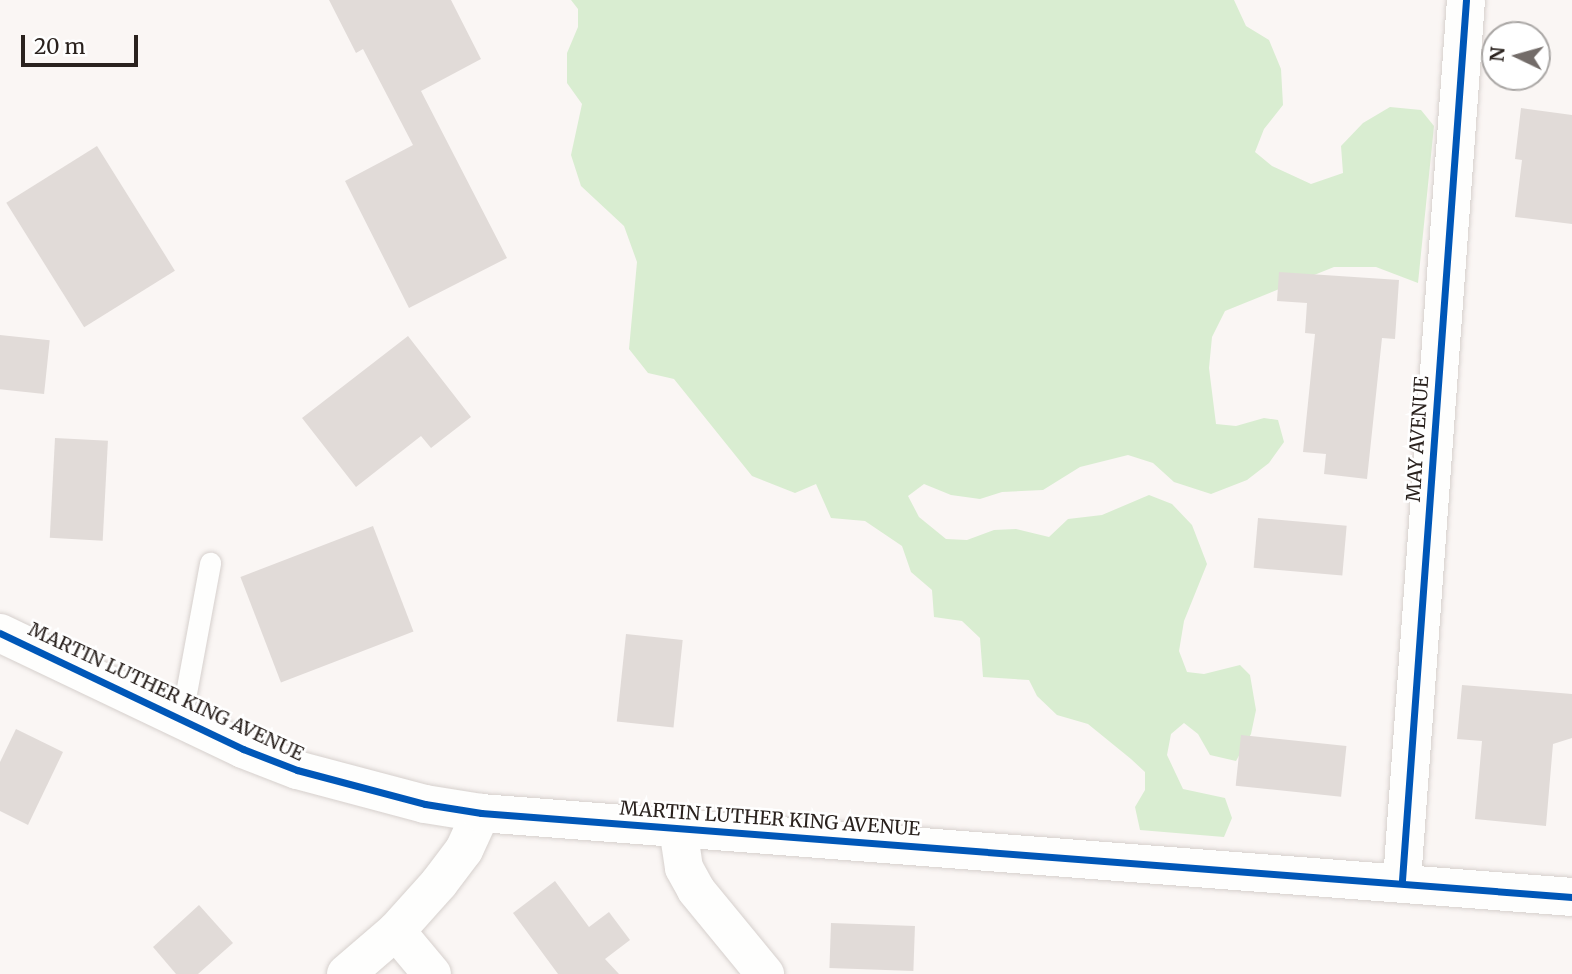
<!DOCTYPE html>
<style>
body{margin:0}
#map{position:relative;width:1572px;height:974px;overflow:hidden;background:#faf6f4;font-family:Merriweather,serif}
div>[style]{position:absolute}
[style*='--x']{left:calc(var(--x)*1px);top:calc(var(--y)*1px);width:calc(var(--w)*1px);rotate:calc(var(--a)*1deg)}
.green>*{inset:0;background:#d9edd1}
.building>*{inset:0;background:#e1dbd8;transform-origin:0 0}
.roads{filter:drop-shadow(0 0 2px #d6d0cd) drop-shadow(0 0 2px #d6d0cd)}
.lane>*{height:21px;margin:-10.5px;padding:0 10.5px;transform-origin:10.5px;border-radius:10.5px;background:#fefefd}
.street>*{height:38px;margin:-19px;padding:0 19px;transform-origin:19px;border-radius:19px;background:#fefefd}
.secondary>*{height:38px;margin:-19px;padding:0 19px;transform-origin:19px;border-radius:19px;background:#fefefd}
.cycleway>*{height:7px;margin:-3.5px;padding:0 3.5px;transform-origin:3.5px;border-radius:3.5px;background:#0057b8}
span{translate:-50% -50%;white-space:nowrap;text-align:center;line-height:1.15;-webkit-text-stroke:5px #fff;paint-order:stroke}
.street-label{font-size:19px;color:#2a221e}
.north{position:absolute;left:1481px;top:21px;width:70px;height:70px;box-sizing:border-box;background:#fff;border:2px solid #aaa7a5;border-radius:50%;rotate:275deg;font-size:19px;font-weight:700;line-height:28px;text-align:center;color:#2a221e}
.north::after{content:'';display:block;margin:auto;width:24px;height:32px;background:#736c69;clip-path:polygon(50% 0,100% 100%,50% 72%,0 100%)}
.scale{position:absolute;left:21px;top:35px;width:117px;height:32px;box-sizing:border-box;border:4px solid #2a221e;border-top:0;padding-left:9px;font-size:21px;line-height:24px;white-space:nowrap;color:#2a221e;-webkit-text-stroke:5px #fff;paint-order:stroke}
</style>
<div id="map">
<div class="green">
<div style="clip-path:polygon(571px 0,1234px 0,1246px 26px,1269px 40px,1281px 69px,1283px 105px,1264px 129px,1255px 152px,1272px 166px,1311px 184px,1343px 173px,1341px 146px,1363px 123px,1390px 107px,1421px 110px,1434px 126px,1418px 283px,1376px 267px,1334px 267px,1225px 311px,1212px 337px,1209px 368px,1216px 424px,1236px 426px,1264px 418px,1278px 420px,1284px 442px,1269px 463px,1247px 480px,1211px 494px,1174px 482px,1153px 463px,1128px 455px,1080px 467px,1043px 490px,1002px 492px,980px 499px,951px 495px,924px 484px,908px 496px,919px 517px,946px 539px,967px 540px,994px 530px,1016px 529px,1049px 537px,1068px 519px,1102px 515px,1149px 495px,1172px 504px,1192px 525px,1207px 564px,1184px 621px,1179px 651px,1187px 672px,1204px 674px,1240px 665px,1250px 675px,1256px 710px,1251px 734px,1236px 761px,1210px 755px,1198px 734px,1184px 723px,1171px 734px,1167px 755px,1183px 789px,1225px 798px,1232px 818px,1224px 837px,1140px 830px,1135px 807px,1145px 790px,1145px 772px,1131px 759px,1088px 724px,1057px 715px,1037px 696px,1029px 680px,983px 677px,980px 638px,962px 621px,934px 617px,932px 590px,911px 572px,902px 546px,865px 521px,831px 518px,816px 484px,795px 493px,752px 476px,674px 379px,648px 373px,629px 349px,637px 262px,624px 226px,581px 186px,571px 155px,582px 104px,567px 83px,567px 53px,578px 27px,578px 9px)"></div>
</div>
<div class="building">
<div style="clip-path:polygon(329px 0,451px 0,481px 59px,421px 91px,507px 258px,409px 308px,345px 181px,413px 145px,363px 49px,356px 53px)"></div>
<div style="clip-path:polygon(1521px 108px,1572px 115px,1572px 224px,1515px 217px,1522px 160px,1515px 159px)"></div>
<div style="left:97px;top:146px;width:147px;height:107px;rotate:58deg"></div>
<div style="clip-path:polygon(1279px 272px,1399px 280px,1395px 339px,1382px 338px,1367px 479px,1324px 474px,1326px 454px,1303px 452px,1315px 334px,1305px 333px,1307px 303px,1277px 301px)"></div>
<div style="left:0;top:335px;width:50px;height:54px;rotate:6deg"></div>
<div style="clip-path:polygon(408px 336px,471px 417px,431px 448px,421px 436px,356px 487px,302px 418px)"></div>
<div style="left:55px;top:438px;width:53px;height:100px;rotate:3deg"></div>
<div style="left:1258px;top:518px;width:89px;height:50px;rotate:5deg"></div>
<div style="left:373px;top:526px;width:113px;height:142px;rotate:69deg"></div>
<div style="left:626px;top:634px;width:57px;height:88px;rotate:6deg"></div>
<div style="clip-path:polygon(1462px 685px,1572px 694px,1572px 738px,1553px 744px,1546px 826px,1475px 819px,1482px 741px,1457px 739px)"></div>
<div style="clip-path:polygon(16px 729px,63px 752px,28px 825px,0 811px,0 762px)"></div>
<div style="left:1241px;top:735px;width:106px;height:51px;rotate:6deg"></div>
<div style="clip-path:polygon(555px 881px,589px 927px,609px 912px,630px 940px,605px 959px,619px 974px,558px 974px,513px 913px)"></div>
<div style="clip-path:polygon(199px 905px,233px 943px,198px 974px,176px 974px,153px 947px)"></div>
<div style="left:831px;top:923px;width:84px;height:45px;rotate:2deg"></div>
</div>
<div class="roads">
<div class="lane">
<div style="--x:181;--y:720;--w:160;--a:-79.5"></div>
</div>
<div class="street">
<div style="--x:678;--y:828;--w:40;--a:81.5"></div>
<div style="--x:684;--y:868;--w:25;--a:61"></div>
<div style="--x:696;--y:890;--w:109;--a:50.6"></div>
<div style="--x:1402;--y:880;--w:882;--a:-85.84"></div>
<div style="--x:396;--y:931;--w:56;--a:50.1"></div>
<div style="--x:346;--y:974;--w:66;--a:-40.7"></div>
<div style="--x:396;--y:931;--w:64;--a:-48.1"></div>
<div style="--x:439;--y:883;--w:41;--a:-52.9"></div>
<div style="--x:464;--y:850;--w:41;--a:-65.3"></div>
</div>
<div class="secondary">
<div style="--x:0;--y:633;--w:269;--a:25.5"></div>
<div style="--x:243;--y:749;--w:58;--a:21.3"></div>
<div style="--x:297;--y:770;--w:132;--a:14.9"></div>
<div style="--x:425;--y:804;--w:57;--a:9.1"></div>
<div style="--x:481;--y:813;--w:1094;--a:4.4"></div>
</div>
</div>
<div class="cycleway">
<div style="--x:0;--y:633;--w:269;--a:25.5"></div>
<div style="--x:243;--y:749;--w:58;--a:21.3"></div>
<div style="--x:297;--y:770;--w:132;--a:14.9"></div>
<div style="--x:425;--y:804;--w:57;--a:9.1"></div>
<div style="--x:481;--y:813;--w:1094;--a:4.4"></div>
<div style="--x:1402;--y:880;--w:882;--a:-85.84"></div>
</div>
<div class="street-label">
<span style="left:1418px;top:439px;rotate:-86deg">MAY AVENUE</span>
<span style="left:166px;top:692px;rotate:25deg">MARTIN LUTHER KING AVENUE</span>
<span style="left:770px;top:819px;rotate:4deg">MARTIN LUTHER KING AVENUE</span>
</div>
<div class="north">N</div>
<div class="scale">20 m</div>
</div>
